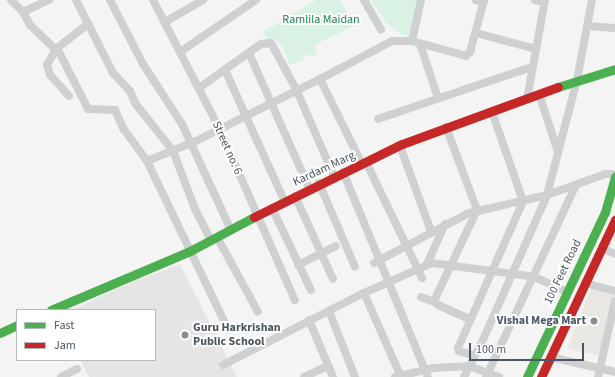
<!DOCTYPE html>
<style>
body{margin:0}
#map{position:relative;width:615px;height:377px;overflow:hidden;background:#f4f4f4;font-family:"Source Sans 3",sans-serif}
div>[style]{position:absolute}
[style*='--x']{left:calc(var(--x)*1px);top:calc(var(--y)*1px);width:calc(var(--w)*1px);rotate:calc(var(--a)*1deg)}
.commercial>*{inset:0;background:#e8e7e3}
.education>*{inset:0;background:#e6e5e6}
.green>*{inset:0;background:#d9f2e3}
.street>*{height:8px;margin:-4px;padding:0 4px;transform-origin:4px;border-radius:4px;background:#ced0d2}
.fast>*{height:9px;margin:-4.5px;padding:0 4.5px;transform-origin:4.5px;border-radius:4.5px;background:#4caf50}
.jam>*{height:9px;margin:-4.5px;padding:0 4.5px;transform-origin:4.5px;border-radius:4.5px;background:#c62828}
.dots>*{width:11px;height:11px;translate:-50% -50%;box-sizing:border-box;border:2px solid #fff;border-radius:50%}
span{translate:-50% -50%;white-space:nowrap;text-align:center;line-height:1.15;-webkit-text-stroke:4px #fff;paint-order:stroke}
.park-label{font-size:12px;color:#17864f}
.street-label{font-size:12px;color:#4a5661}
.poi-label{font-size:12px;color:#4a5661;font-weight:700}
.right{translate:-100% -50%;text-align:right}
.left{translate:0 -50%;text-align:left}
.legend{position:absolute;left:16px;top:309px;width:140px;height:52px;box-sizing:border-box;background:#fff;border:1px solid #b7bbc0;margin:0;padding:5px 7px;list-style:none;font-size:12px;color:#4a5661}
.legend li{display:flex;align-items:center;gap:8px;height:20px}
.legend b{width:20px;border:1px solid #b7bbc0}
.scale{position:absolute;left:469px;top:343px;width:115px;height:18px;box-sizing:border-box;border:2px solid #4a5661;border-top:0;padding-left:5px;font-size:12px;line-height:14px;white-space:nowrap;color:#4a5661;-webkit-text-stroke:3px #fff;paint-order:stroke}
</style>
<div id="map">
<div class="commercial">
<div style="clip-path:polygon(591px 288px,615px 293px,603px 356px,567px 349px)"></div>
</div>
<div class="education">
<div style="clip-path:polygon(180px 264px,237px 377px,89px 377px,80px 360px,155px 360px,155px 310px,73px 310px,116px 289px)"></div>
</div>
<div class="green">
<div style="clip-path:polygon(316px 0,340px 0,354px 26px,314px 45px,318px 56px,303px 55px,303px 60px,290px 65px,282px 46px,276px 40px,268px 40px,263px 32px)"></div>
<div style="clip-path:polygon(371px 0,419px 0,411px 37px,399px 33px,386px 23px)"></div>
</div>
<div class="street">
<div style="--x:11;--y:0;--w:17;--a:45"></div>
<div style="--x:23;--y:12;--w:29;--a:-25"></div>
<div style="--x:76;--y:0;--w:82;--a:63.1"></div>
<div style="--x:113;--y:73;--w:25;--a:47"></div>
<div style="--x:130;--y:91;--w:13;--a:67"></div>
<div style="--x:135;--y:103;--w:61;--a:51.6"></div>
<div style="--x:173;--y:151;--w:62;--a:69.2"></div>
<div style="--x:195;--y:209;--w:35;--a:63"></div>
<div style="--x:110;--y:0;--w:72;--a:62.7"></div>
<div style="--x:143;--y:64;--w:72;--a:57"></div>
<div style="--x:182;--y:124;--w:117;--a:65.2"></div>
<div style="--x:153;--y:0;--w:144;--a:62.7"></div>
<div style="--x:219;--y:128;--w:188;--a:66.2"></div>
<div style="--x:364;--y:0;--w:34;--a:60"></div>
<div style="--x:476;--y:0;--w:8;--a:14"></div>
<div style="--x:535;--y:0;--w:9;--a:13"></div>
<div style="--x:23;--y:12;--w:15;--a:62"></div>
<div style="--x:30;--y:25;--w:42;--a:44"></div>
<div style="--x:60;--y:54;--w:62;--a:63"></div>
<div style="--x:88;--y:109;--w:27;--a:2"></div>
<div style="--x:115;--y:110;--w:20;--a:66"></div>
<div style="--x:123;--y:128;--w:41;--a:54"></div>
<div style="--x:147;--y:161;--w:187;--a:64.3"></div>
<div style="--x:165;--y:22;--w:44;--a:-30.1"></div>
<div style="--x:587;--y:26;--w:28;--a:4"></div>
<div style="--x:476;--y:33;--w:62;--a:14.9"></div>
<div style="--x:412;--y:41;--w:42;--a:-77.6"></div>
<div style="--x:420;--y:44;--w:57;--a:71.6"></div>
<div style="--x:180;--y:52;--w:92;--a:-34.4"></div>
<div style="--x:249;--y:53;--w:148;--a:66"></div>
<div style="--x:225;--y:70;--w:145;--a:65.6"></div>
<div style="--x:199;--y:88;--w:76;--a:-35.4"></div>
<div style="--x:261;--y:44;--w:10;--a:-6"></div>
<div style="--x:271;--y:43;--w:52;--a:61.5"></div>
<div style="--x:296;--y:89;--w:95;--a:66.4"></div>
<div style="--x:539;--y:94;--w:61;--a:71.9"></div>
<div style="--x:69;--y:96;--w:28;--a:-132"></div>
<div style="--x:50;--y:75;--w:10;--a:-107"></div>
<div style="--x:47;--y:65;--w:18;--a:-61"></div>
<div style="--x:56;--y:49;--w:41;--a:-38"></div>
<div style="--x:527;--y:99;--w:101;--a:-79.7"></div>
<div style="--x:378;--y:119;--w:163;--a:-18.7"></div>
<div style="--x:446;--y:127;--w:89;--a:69.5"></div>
<div style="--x:477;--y:210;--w:101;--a:115.3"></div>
<div style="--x:434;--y:301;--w:6;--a:45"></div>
<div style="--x:438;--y:305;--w:35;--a:24"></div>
<div style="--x:400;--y:146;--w:90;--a:70"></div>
<div style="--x:147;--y:161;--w:53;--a:-22.2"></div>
<div style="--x:196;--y:141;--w:139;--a:-26.6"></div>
<div style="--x:366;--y:162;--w:129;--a:64.2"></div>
<div style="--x:362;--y:164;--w:95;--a:-116.3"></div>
<div style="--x:320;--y:79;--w:81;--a:-27.8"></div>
<div style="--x:392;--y:41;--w:20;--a:0"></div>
<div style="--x:412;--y:41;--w:56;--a:15.5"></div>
<div style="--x:466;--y:56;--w:6;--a:-45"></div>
<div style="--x:470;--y:52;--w:54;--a:-74.9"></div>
<div style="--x:343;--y:172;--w:222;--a:67.5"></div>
<div style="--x:319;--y:183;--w:91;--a:66.8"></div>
<div style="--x:295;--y:196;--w:91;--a:65.4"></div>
<div style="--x:272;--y:208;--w:91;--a:64.6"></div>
<div style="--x:217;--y:237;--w:85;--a:61.3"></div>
<div style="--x:602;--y:248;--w:14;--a:25"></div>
<div style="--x:374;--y:263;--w:107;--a:-27.8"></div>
<div style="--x:469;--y:213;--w:80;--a:-13"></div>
<div style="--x:547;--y:195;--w:62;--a:-19.9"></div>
<div style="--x:605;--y:174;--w:7;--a:0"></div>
<div style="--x:427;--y:264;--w:44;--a:-65.8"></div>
<div style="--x:298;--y:265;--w:42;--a:-26.6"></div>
<div style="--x:585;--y:283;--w:31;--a:15"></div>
<div style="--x:364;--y:293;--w:92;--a:66.2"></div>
<div style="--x:421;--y:297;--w:15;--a:20"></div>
<div style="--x:329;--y:311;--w:71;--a:68.5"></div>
<div style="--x:309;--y:320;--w:62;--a:67.2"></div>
<div style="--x:475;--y:356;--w:17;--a:-163"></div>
<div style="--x:459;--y:351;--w:3;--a:-108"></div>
<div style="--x:458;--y:348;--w:161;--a:-66.1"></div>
<div style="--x:523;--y:201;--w:94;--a:-109.2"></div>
<div style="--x:555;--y:358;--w:62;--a:13.1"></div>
<div style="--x:223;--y:365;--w:158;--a:-27.1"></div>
<div style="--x:364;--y:293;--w:74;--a:-23.8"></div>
<div style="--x:432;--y:263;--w:104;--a:7.7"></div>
<div style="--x:535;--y:277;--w:35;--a:25"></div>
<div style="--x:61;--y:377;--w:18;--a:-27"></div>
<div style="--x:304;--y:377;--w:26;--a:-25"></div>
<div style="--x:395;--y:377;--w:39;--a:-13"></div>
<div style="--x:433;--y:368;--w:36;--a:-3"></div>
<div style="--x:469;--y:366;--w:32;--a:20"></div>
<div style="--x:464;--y:377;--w:39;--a:-63"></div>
<div style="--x:482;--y:342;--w:161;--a:-66.1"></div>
<div style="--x:547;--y:195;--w:119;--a:-75.4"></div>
<div style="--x:577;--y:80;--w:81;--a:-79.4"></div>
<div style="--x:486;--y:377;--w:212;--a:-64.9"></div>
<div style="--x:598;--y:377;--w:78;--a:-77.4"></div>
</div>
<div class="fast">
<div style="--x:558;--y:87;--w:60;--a:-17.5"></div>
<div style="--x:51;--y:310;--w:151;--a:-23"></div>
<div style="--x:190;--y:251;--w:72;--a:-28"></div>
<div style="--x:0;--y:333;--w:19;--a:-25"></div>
<div style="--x:527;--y:377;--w:183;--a:-64.7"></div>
<div style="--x:605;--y:212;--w:37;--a:-74"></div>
</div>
<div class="jam">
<div style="--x:254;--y:217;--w:165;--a:-26.3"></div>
<div style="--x:402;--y:144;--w:166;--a:-20.1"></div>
<div style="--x:541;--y:377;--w:174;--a:-64.8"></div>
</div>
<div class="dots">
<div style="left:594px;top:321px;background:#868d94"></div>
<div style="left:185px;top:335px;background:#868d94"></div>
</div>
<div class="park-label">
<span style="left:321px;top:20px">Ramlila Maidan</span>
</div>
<div class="street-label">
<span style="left:227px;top:148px;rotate:66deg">Street no. 6</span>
<span style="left:324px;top:169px;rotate:-25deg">Kardam Marg</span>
<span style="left:563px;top:272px;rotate:-64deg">100 Feet Road</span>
</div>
<div class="poi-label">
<span class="right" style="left:586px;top:321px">Vishal Mega Mart</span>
<span class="left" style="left:193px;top:335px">Guru Harkrishan<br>Public School</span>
</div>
<ul class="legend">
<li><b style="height:5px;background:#4caf50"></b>Fast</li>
<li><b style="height:5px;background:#c62828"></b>Jam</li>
</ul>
<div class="scale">100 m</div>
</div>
